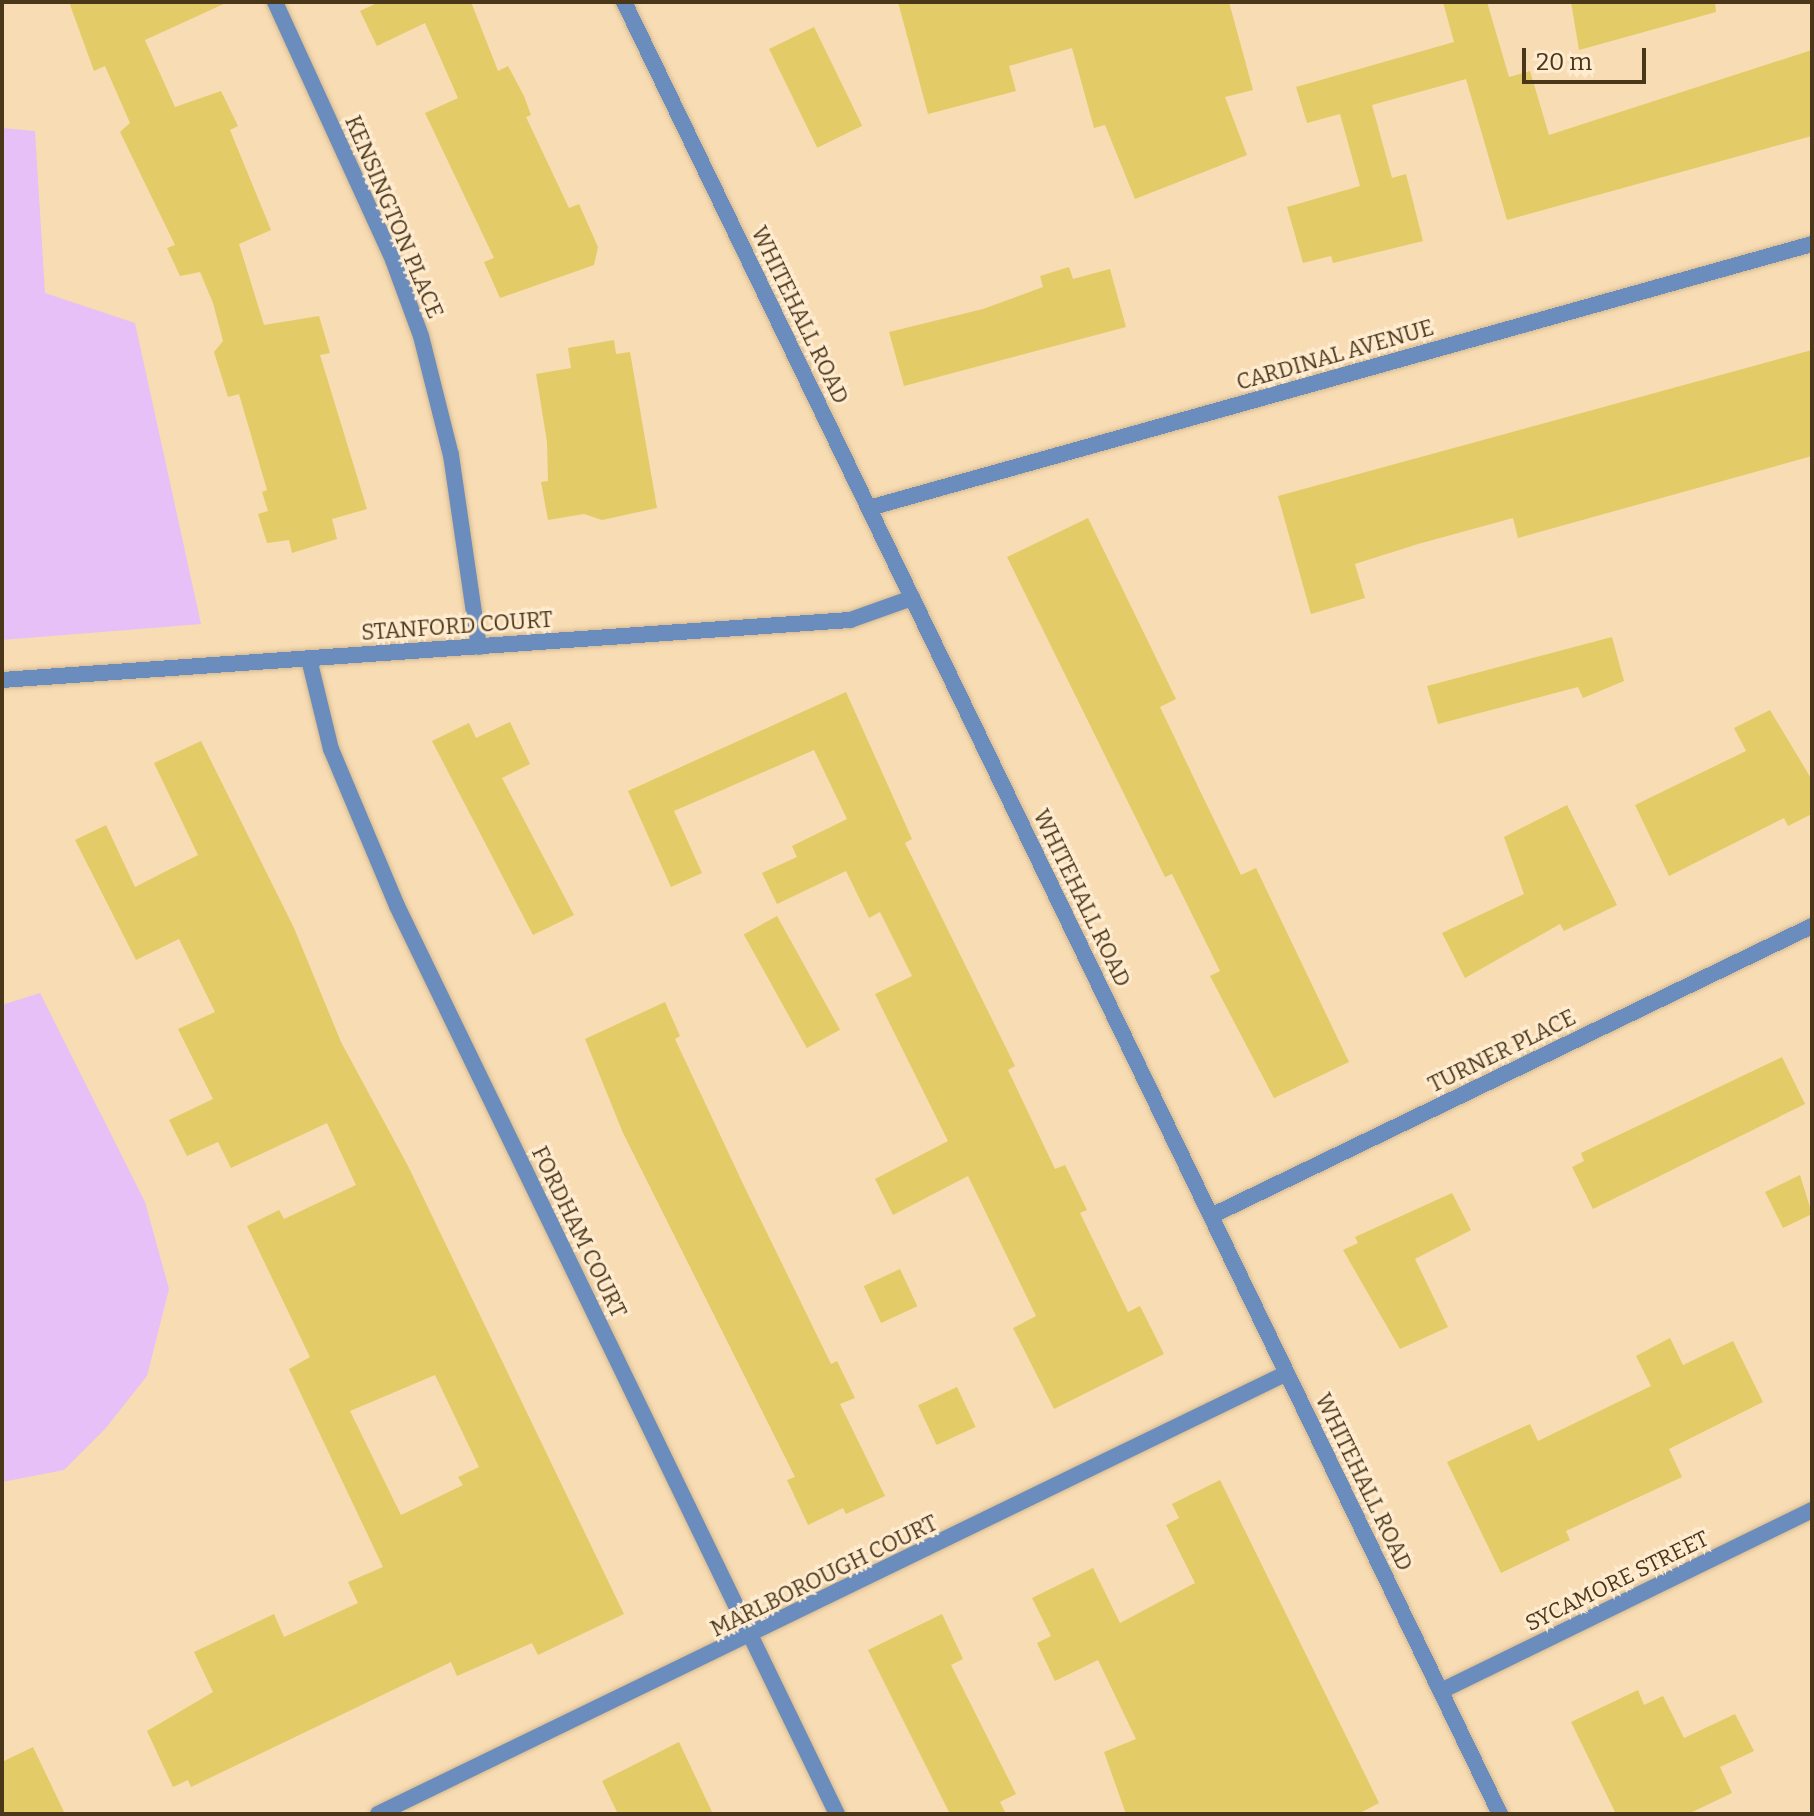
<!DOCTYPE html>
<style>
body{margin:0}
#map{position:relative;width:1814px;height:1816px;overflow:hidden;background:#f8dcb3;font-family:Bitter,serif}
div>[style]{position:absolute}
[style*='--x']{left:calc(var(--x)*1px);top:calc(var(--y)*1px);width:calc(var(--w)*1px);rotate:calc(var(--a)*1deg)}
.green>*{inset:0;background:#e6c0f6}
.building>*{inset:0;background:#e3cb67;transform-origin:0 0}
.roads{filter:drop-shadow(0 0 2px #d2b891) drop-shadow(0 0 2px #d2b891)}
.minor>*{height:16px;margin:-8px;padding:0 8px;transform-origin:8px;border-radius:8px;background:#6a8dbd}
.tertiary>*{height:16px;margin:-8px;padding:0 8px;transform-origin:8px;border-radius:8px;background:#6a8dbd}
span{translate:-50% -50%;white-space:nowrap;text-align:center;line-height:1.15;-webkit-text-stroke:6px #feebd0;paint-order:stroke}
.street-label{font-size:22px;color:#4a3719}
.frame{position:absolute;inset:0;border:4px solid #4a3719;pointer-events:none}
.scale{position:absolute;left:1522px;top:48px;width:124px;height:36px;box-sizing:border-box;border:4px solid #4a3719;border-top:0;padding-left:10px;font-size:24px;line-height:28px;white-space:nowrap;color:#4a3719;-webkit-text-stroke:6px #feebd0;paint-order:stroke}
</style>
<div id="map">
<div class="green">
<div style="clip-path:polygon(2px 128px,35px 131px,45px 293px,135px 323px,201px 624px,2px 640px)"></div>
<div style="clip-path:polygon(40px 993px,145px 1202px,169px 1289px,147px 1376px,105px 1429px,64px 1470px,2px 1482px,2px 1005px)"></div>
</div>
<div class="building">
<div style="clip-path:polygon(69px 2px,228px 2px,145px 40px,175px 107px,221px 91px,238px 126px,230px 130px,271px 230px,239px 244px,264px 325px,319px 316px,330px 353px,320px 355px,367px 509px,332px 519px,337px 539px,292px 553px,289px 540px,267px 543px,258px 514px,268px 511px,262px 492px,267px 490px,239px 394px,228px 397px,214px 352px,223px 341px,213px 303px,200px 272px,180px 276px,167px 248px,175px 245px,120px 132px,130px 123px,105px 66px,94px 71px)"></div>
<div style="clip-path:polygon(379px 2px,471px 2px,498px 71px,508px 66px,524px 96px,531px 115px,526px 117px,569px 208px,579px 204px,598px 247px,594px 265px,500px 298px,484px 262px,494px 258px,425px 113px,458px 98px,425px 23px,377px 46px,360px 11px)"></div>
<div style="clip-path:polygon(898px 2px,1229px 2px,1253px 90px,1225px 97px,1247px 155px,1135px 199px,1105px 125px,1094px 128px,1072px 48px,1009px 66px,1016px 91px,928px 114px)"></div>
<div style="clip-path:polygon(1443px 2px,1487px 2px,1509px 77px,1530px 71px,1549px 135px,1812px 50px,1812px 136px,1507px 220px,1466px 79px,1372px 105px,1392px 178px,1406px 174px,1423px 241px,1333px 263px,1331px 256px,1303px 263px,1287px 207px,1360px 186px,1340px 114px,1307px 123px,1296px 87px,1454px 42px)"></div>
<div style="clip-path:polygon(1571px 2px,1715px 2px,1716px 12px,1579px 50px)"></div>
<div style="left:814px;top:27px;width:110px;height:50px;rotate:64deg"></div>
<div style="clip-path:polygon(1069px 267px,1073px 279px,1110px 269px,1126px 327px,904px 386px,889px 332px,983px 309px,1043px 287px,1040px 276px)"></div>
<div style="clip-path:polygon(614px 340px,616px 354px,630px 352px,657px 508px,602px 520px,584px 514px,548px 520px,541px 482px,548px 481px,547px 442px,536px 374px,571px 368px,568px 348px)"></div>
<div style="clip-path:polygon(1812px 350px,1812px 456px,1518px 538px,1513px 518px,1418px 544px,1355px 564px,1365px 598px,1311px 614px,1278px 496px)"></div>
<div style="clip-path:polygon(1088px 518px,1176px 699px,1160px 707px,1201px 793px,1241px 875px,1256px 868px,1349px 1062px,1274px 1098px,1210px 976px,1220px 971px,1172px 874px,1165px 877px,1007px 557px)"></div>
<div style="clip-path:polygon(1612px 637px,1624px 681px,1583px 698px,1578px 687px,1438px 724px,1427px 686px)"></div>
<div style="clip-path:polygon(846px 692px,912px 839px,905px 843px,1015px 1066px,1008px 1070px,1055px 1169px,1065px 1165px,1087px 1210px,1080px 1213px,1128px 1312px,1140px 1306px,1164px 1354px,1054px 1409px,1013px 1328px,1036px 1316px,968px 1176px,893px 1215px,875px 1179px,948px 1141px,875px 994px,912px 976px,880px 912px,869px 918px,846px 871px,777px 904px,762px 873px,797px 857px,792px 846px,847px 819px,814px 750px,674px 811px,702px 873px,671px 887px,628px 791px)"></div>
<div style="clip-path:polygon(1770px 710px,1812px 780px,1812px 814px,1788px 826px,1784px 818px,1669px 876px,1635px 805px,1746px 751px,1734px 728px)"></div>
<div style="clip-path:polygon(510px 722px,530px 764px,502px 778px,574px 915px,533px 935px,432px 741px,469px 723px,476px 738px)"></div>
<div style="clip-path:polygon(evenodd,201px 741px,294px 928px,341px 1042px,408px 1166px,624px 1614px,538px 1655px,532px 1643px,457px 1676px,451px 1662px,191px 1787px,188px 1780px,173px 1787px,147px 1731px,213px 1692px,194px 1652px,274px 1614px,284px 1637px,358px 1603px,348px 1582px,383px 1567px,289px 1369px,310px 1357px,247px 1226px,279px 1210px,284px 1219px,356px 1185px,327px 1123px,231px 1168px,218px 1142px,187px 1156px,169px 1120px,213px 1099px,178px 1029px,215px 1012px,179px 939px,136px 960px,75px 840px,106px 825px,135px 887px,198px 855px,154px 763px,201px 741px,435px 1375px,479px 1467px,458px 1477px,463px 1485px,401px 1515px,350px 1411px,435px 1375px)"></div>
<div style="clip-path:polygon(1567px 805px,1617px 905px,1564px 931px,1560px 924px,1465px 978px,1442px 933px,1524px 894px,1504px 837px)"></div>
<div style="left:777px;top:916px;width:130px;height:38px;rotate:61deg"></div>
<div style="clip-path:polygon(665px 1002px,680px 1036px,675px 1039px,744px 1186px,831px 1364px,837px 1361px,855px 1398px,840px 1404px,885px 1496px,846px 1514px,843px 1508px,808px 1525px,787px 1480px,795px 1477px,623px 1133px,585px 1039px)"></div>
<div style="clip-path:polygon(1782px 1057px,1805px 1104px,1593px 1209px,1572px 1167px,1584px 1161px,1581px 1153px)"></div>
<div style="clip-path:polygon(1800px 1175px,1812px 1214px,1783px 1228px,1765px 1192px)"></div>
<div style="clip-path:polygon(1452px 1193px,1471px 1230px,1415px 1259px,1448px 1327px,1400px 1349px,1343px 1250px,1358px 1243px,1355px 1237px)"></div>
<div style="left:900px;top:1269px;width:41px;height:40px;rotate:65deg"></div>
<div style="clip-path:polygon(1670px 1338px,1683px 1365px,1733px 1341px,1763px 1402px,1669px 1449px,1682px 1477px,1566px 1531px,1570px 1540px,1501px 1573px,1447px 1462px,1530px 1424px,1538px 1441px,1651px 1386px,1636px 1356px)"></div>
<div style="left:957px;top:1387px;width:44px;height:43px;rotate:65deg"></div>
<div style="clip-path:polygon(1220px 1480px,1379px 1803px,1358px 1814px,1126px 1814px,1104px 1752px,1136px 1739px,1098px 1660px,1055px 1681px,1037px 1643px,1051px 1636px,1032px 1598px,1093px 1568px,1120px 1623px,1195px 1583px,1166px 1525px,1179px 1518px,1172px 1504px)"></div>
<div style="clip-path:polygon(942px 1614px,963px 1659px,951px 1665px,1016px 1794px,1000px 1802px,1006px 1814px,950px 1814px,868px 1650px)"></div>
<div style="clip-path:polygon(1638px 1690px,1644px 1705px,1663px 1696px,1684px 1738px,1735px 1714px,1754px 1751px,1720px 1767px,1732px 1793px,1688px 1814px,1616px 1814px,1571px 1722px)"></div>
<div style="clip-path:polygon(679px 1742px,713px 1814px,618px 1814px,602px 1781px)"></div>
<div style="clip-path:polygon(33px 1747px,65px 1814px,2px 1814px,2px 1762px)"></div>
</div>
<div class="roads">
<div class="minor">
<div style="--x:275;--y:2;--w:284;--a:65.4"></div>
<div style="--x:393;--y:260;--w:81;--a:69.8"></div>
<div style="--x:421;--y:336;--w:123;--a:75.9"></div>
<div style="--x:451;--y:455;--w:194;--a:81.7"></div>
<div style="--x:869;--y:508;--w:979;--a:-15.64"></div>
<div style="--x:309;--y:659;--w:93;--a:76.3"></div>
<div style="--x:331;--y:749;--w:170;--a:67.2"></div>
<div style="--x:397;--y:906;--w:1009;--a:64.15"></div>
<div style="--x:2;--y:680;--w:850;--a:-4.05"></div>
<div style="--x:850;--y:620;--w:66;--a:-19.5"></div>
<div style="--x:1211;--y:1216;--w:667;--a:-25.76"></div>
<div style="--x:1441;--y:1691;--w:413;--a:-26"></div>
<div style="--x:378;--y:1814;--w:1010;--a:-25.88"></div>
</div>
<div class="tertiary">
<div style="--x:624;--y:2;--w:2013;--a:64.2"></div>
</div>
</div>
<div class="street-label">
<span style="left:394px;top:217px;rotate:67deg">KENSINGTON PLACE</span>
<span style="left:800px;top:315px;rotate:64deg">WHITEHALL ROAD</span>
<span style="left:1335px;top:355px;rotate:-16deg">CARDINAL AVENUE</span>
<span style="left:457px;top:626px;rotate:-4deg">STANFORD COURT</span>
<span style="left:1082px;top:898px;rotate:64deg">WHITEHALL ROAD</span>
<span style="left:1502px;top:1051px;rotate:-26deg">TURNER PLACE</span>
<span style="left:579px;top:1232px;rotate:64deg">FORDHAM COURT</span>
<span style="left:1364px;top:1482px;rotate:64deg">WHITEHALL ROAD</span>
<span style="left:824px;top:1576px;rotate:-26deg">MARLBOROUGH COURT</span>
<span style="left:1617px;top:1581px;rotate:-26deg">SYCAMORE STREET</span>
</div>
<div class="frame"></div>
<div class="scale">20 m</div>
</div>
